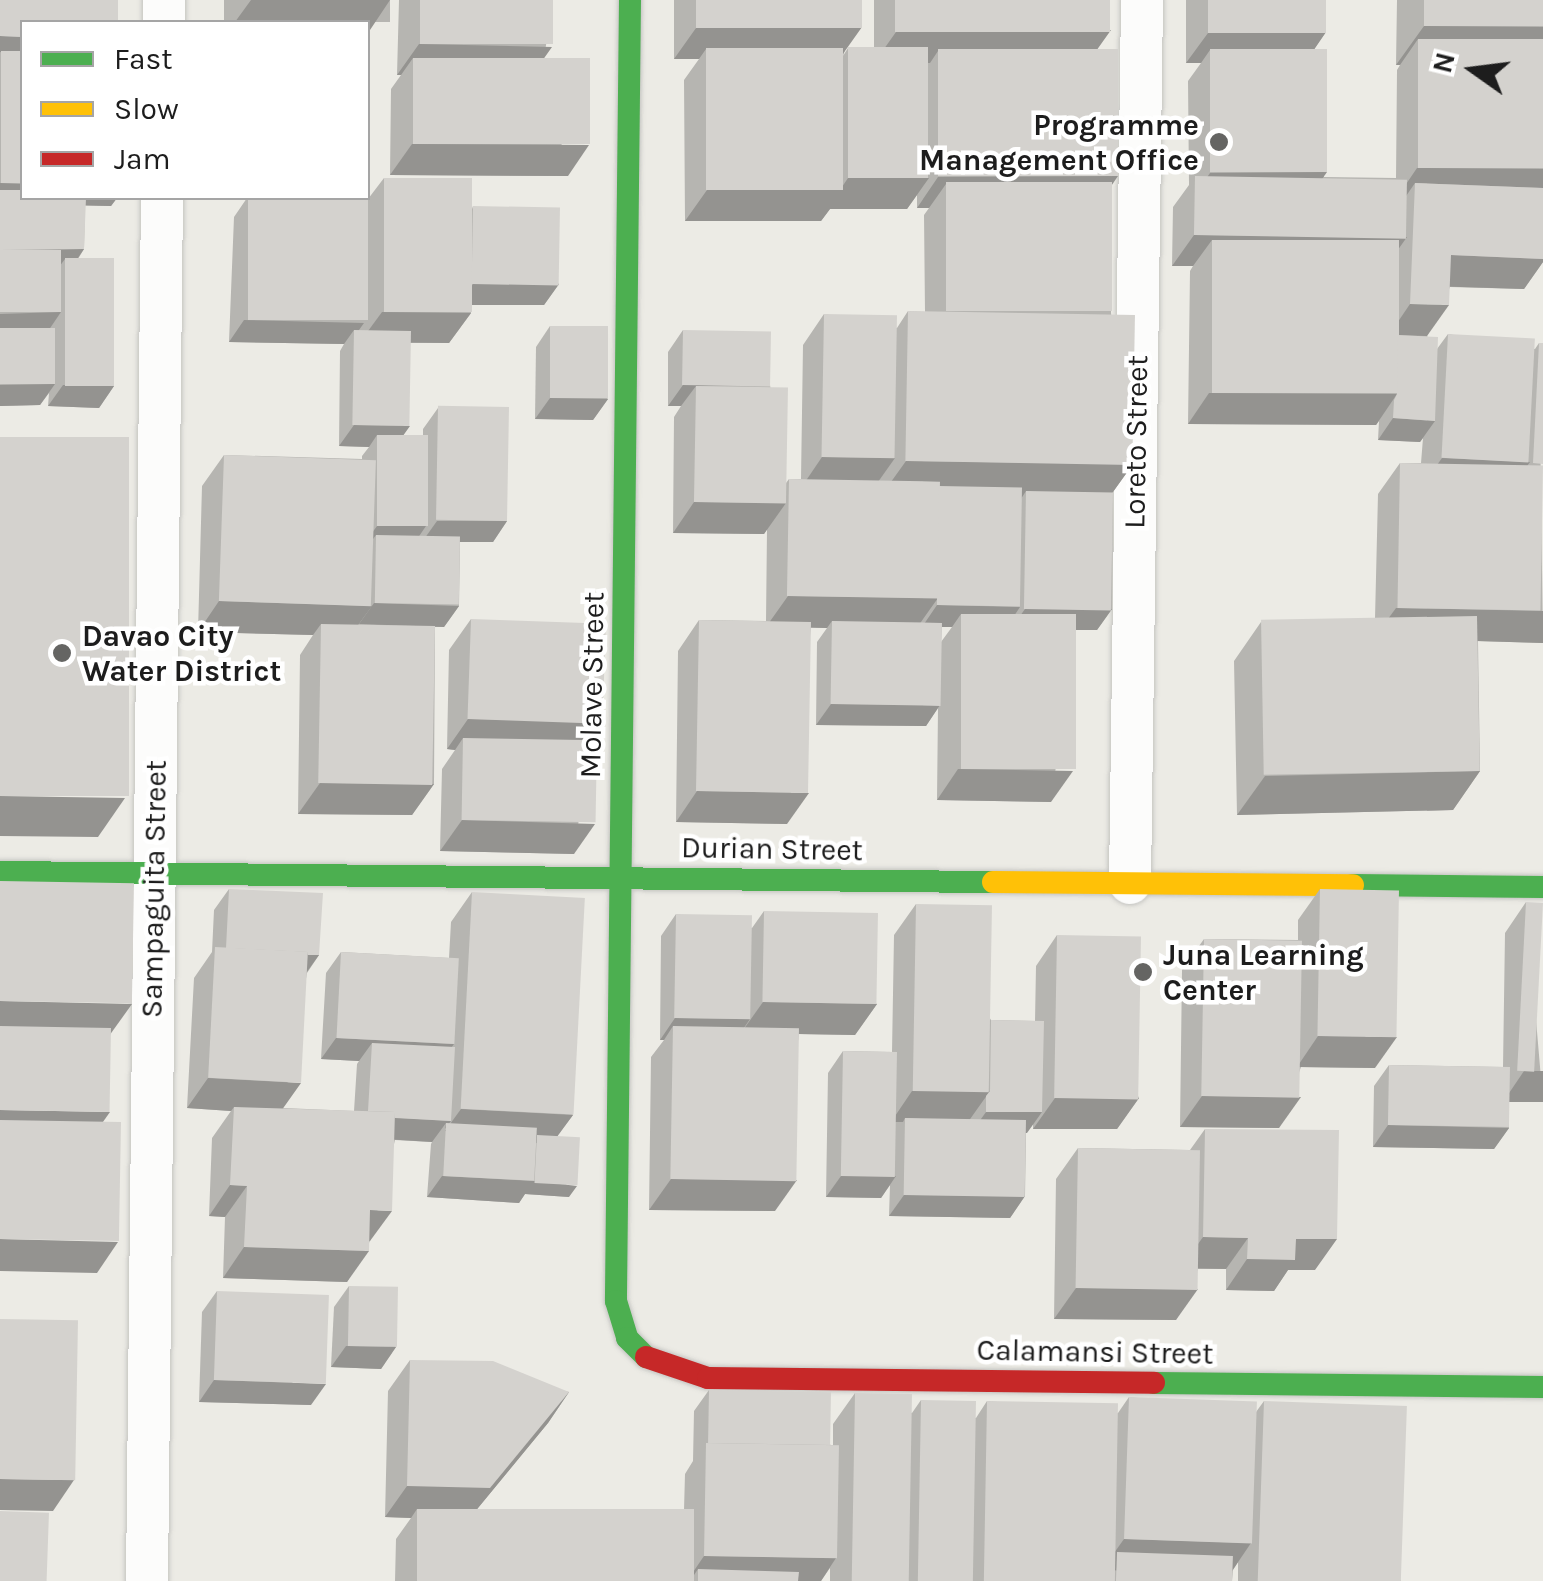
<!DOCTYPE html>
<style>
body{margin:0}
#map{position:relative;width:1543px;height:1581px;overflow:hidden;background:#ecebe5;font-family:Karla,sans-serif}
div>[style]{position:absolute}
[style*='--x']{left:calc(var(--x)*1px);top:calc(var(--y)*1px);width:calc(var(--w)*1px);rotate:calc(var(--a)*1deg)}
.roads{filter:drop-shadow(0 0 2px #c4c4c1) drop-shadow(0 0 2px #c4c4c1)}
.street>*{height:42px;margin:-21px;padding:0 21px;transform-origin:21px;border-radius:21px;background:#fcfcfb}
.fast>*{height:22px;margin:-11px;padding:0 11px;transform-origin:11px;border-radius:11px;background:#4caf50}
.slow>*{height:22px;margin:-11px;padding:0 11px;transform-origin:11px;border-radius:11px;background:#ffc107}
.jam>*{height:22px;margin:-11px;padding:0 11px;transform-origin:11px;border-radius:11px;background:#c62828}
.wall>*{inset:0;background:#b6b5b1;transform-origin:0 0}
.shaded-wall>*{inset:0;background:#949390}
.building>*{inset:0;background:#d4d2ce;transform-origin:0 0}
.dots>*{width:28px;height:28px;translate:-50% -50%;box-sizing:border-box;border:5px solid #fff;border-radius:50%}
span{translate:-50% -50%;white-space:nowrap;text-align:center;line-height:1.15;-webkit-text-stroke:9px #fff;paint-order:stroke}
.poi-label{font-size:30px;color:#1d1d1d;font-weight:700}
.right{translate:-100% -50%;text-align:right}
.left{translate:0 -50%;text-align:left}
.street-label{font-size:30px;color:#1d1d1d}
.legend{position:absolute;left:20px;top:20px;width:350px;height:180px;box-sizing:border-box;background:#fff;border:2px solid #a5a5a5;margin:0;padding:12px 18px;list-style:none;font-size:30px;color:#1d1d1d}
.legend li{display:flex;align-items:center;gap:20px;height:50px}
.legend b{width:50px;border:2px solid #a5a5a5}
.north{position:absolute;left:1423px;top:20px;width:100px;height:100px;-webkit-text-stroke:8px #fff;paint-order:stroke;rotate:284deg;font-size:28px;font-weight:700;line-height:40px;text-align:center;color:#1d1d1d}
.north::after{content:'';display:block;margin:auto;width:35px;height:45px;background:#1d1d1d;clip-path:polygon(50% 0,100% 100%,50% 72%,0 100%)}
</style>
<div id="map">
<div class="roads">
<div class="street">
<div style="--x:164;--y:22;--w:22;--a:-90"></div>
<div style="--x:1130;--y:883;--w:883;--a:-89.22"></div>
<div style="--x:147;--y:1581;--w:1383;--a:-89.38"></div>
</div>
<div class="fast">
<div style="--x:630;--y:0;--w:1301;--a:90.62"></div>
<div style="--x:616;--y:1301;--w:39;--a:73"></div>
<div style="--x:627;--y:1338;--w:27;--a:45"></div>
<div style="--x:0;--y:872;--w:993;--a:0.58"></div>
<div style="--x:1353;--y:885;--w:190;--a:0.6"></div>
<div style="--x:1154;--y:1383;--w:389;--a:0.6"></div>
</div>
<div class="slow">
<div style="--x:993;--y:882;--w:360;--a:0.5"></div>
</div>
<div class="jam">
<div style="--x:646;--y:1357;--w:65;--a:18.7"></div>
<div style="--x:708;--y:1378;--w:446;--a:0.6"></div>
</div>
</div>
<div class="wall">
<div style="clip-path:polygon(0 0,118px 0,118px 22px,22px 22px,22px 198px,117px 198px,111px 206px,85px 205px,84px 249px,78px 259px,114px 258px,114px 386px,99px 408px,48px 406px,49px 393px,40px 405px,0 406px)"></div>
<div style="left:224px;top:0;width:166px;height:22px"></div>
<div style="clip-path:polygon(399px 0,553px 0,544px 58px,568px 176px,390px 175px,391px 89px,401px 75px,397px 75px)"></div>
<div style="clip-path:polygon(evenodd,674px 0,862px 0,843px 56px,848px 48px,874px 48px,874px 0,1110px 0,1097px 49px,1112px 185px,1111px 313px,1133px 464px,1113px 492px,1112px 609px,1097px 630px,1075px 630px,1051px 802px,937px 800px,938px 708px,926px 726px,816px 725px,817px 642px,827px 628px,811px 627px,787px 824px,676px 822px,678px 651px,699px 620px,766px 621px,767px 529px,764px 534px,673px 533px,674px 417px,681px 406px,668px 406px,668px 352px,683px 330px,770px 385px,786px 483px,789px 479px,801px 479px,803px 345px,824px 314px,897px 328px,908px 311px,925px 312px,924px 215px,929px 208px,917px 208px,917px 195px,907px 209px,830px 209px,821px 221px,685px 221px,684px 80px,699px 59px,674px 59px,674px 0,942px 627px,952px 627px,941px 642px,942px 627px)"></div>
<div style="clip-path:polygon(1186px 0,1326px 0,1326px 32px,1314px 49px,1324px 177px,1396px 178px,1397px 70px,1400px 65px,1396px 65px,1397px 0,1543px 0,1543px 262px,1524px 289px,1450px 287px,1427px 336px,1437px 349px,1448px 334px,1535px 349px,1539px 343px,1543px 643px,1478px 641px,1480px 771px,1453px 810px,1237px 815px,1234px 661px,1261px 622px,1375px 619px,1378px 494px,1400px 463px,1421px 463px,1423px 438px,1420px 442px,1378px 440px,1379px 421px,1376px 425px,1188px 424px,1190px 271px,1193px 266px,1172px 266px,1173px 207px,1189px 185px,1188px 81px,1201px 63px,1186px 63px)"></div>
<div style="clip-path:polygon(384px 178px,472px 209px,473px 206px,559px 284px,544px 305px,471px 305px,471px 313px,449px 343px,410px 343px,403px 435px,423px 435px,423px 429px,438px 408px,507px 521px,493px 542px,460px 542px,459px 606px,444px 627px,435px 627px,434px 784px,412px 815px,298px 814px,300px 655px,313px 635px,198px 632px,202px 486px,224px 455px,362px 459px,362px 456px,369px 447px,339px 446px,340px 351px,344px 344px,229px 342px,234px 217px,247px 198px,355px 198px,368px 199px)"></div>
<div style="clip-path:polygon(550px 326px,608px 399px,593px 420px,535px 419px,536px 347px)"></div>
<div style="clip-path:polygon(471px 619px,590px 741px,574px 854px,440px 851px,442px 769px,455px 750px,447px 749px,449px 650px)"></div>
<div style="clip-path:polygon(229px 889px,319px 955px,307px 973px,283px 1108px,354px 1111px,357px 1064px,359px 1061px,321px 1059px,326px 973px,341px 952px,449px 958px,451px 922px,472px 892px,573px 1115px,557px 1136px,569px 1197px,525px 1194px,519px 1203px,427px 1197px,431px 1144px,432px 1142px,395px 1140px,370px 1241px,347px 1282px,223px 1278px,225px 1217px,209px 1216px,212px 1138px,231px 1111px,187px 1108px,194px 978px,212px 952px,214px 910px)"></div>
<div style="clip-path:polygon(1320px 889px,1375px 1068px,1301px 1067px,1279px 1128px,1180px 1127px,1182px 970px,1204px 939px,1298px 940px,1298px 920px)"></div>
<div style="clip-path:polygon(1526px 902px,1543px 1102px,1509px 1102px,1509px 1128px,1494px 1149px,1373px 1147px,1374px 1086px,1389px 1065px,1503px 1067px,1505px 933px)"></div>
<div style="clip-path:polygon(916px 904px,991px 1020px,1035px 1021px,1036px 966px,1057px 935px,1139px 1098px,1117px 1129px,1033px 1129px,1033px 1124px,1026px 1133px,1025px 1196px,1010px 1218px,889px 1216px,890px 1185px,881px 1198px,826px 1197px,828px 1073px,843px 1051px,892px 1052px,894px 935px)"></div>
<div style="clip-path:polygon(764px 911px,877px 1004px,855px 1035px,799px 1034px,775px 1211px,649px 1210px,651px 1057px,664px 1040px,660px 1040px,661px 936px,676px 914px,752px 928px)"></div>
<div style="clip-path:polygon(1205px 1129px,1315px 1270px,1288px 1270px,1274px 1291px,1226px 1290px,1226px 1269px,1198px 1269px,1176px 1320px,1054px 1319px,1056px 1179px,1078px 1148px,1190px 1150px)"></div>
<div style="clip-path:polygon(349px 1286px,396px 1347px,381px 1369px,331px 1367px,334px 1307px)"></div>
<div style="clip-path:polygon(217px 1291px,311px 1405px,199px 1402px,202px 1312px)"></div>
<div style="clip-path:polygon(410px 1360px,569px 1392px,548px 1423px,477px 1509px,684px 1510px,685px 1474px,693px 1461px,694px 1411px,709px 1390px,831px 1445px,833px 1445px,833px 1424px,855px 1393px,912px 1413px,921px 1400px,976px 1418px,987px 1401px,1118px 1413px,1129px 1397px,1256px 1412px,1264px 1401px,1401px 1581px,1238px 1581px,1238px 1562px,1233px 1570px,1232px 1581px,830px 1581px,830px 1568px,821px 1581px,395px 1581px,396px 1539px,411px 1518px,385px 1517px,388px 1391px)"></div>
</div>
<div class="shaded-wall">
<div style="clip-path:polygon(251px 0,390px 0,368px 33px,368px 22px,235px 22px)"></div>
<div style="clip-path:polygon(1424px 26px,1543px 27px,1543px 67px,1418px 39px,1400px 65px,1396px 65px)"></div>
<div style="clip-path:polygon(862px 27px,840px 58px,706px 49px,699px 59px,674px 59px,696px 28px)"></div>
<div style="clip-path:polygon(1111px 30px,1089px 61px,938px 51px,930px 63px,874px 63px,896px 32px)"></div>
<div style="clip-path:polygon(1326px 32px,1305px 63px,1210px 50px,1201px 63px,1186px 63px,1208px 33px)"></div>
<div style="clip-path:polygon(0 36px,22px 37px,22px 58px,0 52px)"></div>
<div style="clip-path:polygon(419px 44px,552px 47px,530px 78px,413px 58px,401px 75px,397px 75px)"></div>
<div style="clip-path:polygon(412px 144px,589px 145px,568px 176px,390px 175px)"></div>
<div style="clip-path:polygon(1417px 168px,1543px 169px,1543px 188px,1415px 183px,1404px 199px,1396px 199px)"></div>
<div style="clip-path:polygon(1327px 172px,1306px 202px,1195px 195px,1210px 173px)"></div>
<div style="clip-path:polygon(1118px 176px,1097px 207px,946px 184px,929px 208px,917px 208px,938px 177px)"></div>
<div style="clip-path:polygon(848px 178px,929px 178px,907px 209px,830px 209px,821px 221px,685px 221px,707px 190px,840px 190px)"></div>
<div style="clip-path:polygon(0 183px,22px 184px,22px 198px,0 205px)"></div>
<div style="clip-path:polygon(55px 198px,117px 198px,111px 206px,50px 205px)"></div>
<div style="clip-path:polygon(1194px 235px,1407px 237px,1385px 268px,1212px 240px,1193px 266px,1172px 266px)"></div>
<div style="clip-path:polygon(84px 249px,69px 271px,65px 259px,56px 271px,0 250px)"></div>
<div style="clip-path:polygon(1451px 255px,1543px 259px,1543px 262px,1524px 289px,1429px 286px)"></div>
<div style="clip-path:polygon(473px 284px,559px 284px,544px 305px,458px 305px)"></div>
<div style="clip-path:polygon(1410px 304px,1449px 305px,1427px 336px,1389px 335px)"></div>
<div style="clip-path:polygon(61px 312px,40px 343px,0 344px,0 314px)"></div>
<div style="clip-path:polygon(382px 312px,471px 313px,449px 343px,360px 342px)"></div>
<div style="clip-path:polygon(244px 320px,364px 323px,354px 337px,354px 330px,344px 344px,229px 342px)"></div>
<div style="clip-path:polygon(55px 384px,40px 405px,0 406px,0 385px)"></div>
<div style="clip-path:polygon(63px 385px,114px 386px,99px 408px,48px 406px)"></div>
<div style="clip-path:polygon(683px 385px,770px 385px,696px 386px,681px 406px,668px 406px)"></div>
<div style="clip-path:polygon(1209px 393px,1397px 394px,1376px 425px,1188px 424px)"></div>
<div style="clip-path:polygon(550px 398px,608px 399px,593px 420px,535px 419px)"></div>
<div style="clip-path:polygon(1393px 418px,1435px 421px,1420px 442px,1378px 440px)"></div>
<div style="clip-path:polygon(354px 425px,410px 426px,395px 447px,377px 435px,369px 447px,339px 446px)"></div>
<div style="clip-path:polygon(822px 457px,895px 458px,873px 489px,801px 488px)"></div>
<div style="clip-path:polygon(1442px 458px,1530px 462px,1508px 493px,1420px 489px)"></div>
<div style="clip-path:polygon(906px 461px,1133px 464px,1105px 503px,1026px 491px,1019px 502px,878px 500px)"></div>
<div style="clip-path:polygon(694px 502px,786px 503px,764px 534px,673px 533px)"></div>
<div style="clip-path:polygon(437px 521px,507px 521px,493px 542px,422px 542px)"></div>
<div style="clip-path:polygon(377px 526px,426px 526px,411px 548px,376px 535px,367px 547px,362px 547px)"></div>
<div style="clip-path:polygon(788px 596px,938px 598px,916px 629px,832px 621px,827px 628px,766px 627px)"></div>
<div style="clip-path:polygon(219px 601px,372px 606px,350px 636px,321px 624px,313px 635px,198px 632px)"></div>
<div style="clip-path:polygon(374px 603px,459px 606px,444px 627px,359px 624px)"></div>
<div style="clip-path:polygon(937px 605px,1020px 607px,1006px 628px,961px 614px,952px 627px,922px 627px)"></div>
<div style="clip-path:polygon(1396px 608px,1543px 611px,1543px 643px,1374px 638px)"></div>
<div style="clip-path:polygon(1025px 609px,1112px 609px,1097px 630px,1010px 630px)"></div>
<div style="clip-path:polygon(831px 704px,940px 705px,926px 726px,816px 725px)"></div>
<div style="clip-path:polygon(468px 719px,604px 721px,582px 752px,463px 738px,455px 750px,447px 749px)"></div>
<div style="clip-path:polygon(958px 769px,1073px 771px,1051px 802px,937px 800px)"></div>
<div style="clip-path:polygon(1480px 771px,1453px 810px,1237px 815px,1265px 776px)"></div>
<div style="clip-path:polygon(320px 783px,434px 784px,412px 815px,298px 814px)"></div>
<div style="clip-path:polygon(697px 791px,809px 793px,787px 824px,676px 822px)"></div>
<div style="clip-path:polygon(0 796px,125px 798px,98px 837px,0 836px)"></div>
<div style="clip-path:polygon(462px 820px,595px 824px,574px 854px,440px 851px)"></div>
<div style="clip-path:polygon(226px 951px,319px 955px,304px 976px)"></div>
<div style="clip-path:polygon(0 1001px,132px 1004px,104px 1043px,0 1041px)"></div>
<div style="clip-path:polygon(763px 1002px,877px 1004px,855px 1035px,741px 1033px)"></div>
<div style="clip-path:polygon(675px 1018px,750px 1019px,735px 1041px,673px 1026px,664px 1040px,660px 1040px)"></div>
<div style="clip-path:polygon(1318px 1036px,1397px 1037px,1375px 1068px,1297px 1067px)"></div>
<div style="clip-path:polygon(336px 1038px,454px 1044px,439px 1065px,372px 1043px,359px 1061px,321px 1059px)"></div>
<div style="clip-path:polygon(1524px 1071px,1543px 1071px,1543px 1102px,1503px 1102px)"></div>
<div style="clip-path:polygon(208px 1078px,301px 1083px,279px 1114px,234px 1107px,231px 1111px,187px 1108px)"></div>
<div style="clip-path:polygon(912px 1091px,990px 1091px,968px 1122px,905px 1118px,903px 1122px,891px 1122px)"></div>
<div style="clip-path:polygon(1202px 1096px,1301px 1097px,1279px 1128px,1180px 1127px)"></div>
<div style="clip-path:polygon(1055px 1098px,1139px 1098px,1117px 1129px,1033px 1129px)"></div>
<div style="clip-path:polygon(461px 1109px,573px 1115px,551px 1145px,445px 1131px)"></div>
<div style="clip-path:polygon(0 1110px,110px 1112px,88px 1143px,0 1141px)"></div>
<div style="clip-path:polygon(986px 1112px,1042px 1112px,1027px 1133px,971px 1133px)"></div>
<div style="clip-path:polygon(367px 1116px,451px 1121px,445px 1129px,446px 1123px,432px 1142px,352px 1137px)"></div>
<div style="clip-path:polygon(1388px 1125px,1509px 1128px,1494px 1149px,1373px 1147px)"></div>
<div style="clip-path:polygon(442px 1176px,534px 1181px,577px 1186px,569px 1197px,525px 1194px,519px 1203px,427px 1197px)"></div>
<div style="clip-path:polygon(841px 1176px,896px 1176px,881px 1198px,826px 1197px)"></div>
<div style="clip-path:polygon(671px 1179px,797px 1180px,775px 1211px,649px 1210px)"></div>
<div style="clip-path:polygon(230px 1185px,247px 1186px,225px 1217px,209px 1216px)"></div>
<div style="clip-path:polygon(904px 1195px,1025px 1196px,1010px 1218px,889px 1216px)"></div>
<div style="clip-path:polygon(370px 1210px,392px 1211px,370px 1241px,349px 1241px)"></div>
<div style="clip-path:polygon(1203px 1237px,1248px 1238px,1226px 1269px,1181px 1268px)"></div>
<div style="clip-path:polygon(0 1239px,118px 1242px,97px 1273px,0 1271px)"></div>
<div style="clip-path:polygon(1296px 1239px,1337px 1239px,1315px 1270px,1288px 1270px,1274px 1291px,1226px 1290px,1247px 1259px)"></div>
<div style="clip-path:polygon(244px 1247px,369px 1251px,347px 1282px,223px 1278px)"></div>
<div style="clip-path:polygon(1076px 1288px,1198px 1289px,1176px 1320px,1054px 1319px)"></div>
<div style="clip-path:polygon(346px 1346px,396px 1347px,381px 1369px,331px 1367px)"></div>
<div style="clip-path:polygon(214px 1380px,326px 1384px,311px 1405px,199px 1402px)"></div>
<div style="clip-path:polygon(569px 1392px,548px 1423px,469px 1519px,417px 1509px,411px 1518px,385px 1517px,407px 1486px)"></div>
<div style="clip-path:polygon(0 1479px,74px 1480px,53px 1511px,0 1510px)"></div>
<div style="clip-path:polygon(1124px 1539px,1251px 1543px,1230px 1574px,1102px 1570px)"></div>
<div style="clip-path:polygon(704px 1556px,836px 1558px,821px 1581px,698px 1581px,698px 1569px,690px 1581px,687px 1581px)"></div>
</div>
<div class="building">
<div style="clip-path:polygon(0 0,118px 0,118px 22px,22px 22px,22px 37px,0 36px)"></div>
<div style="left:420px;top:0;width:133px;height:44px"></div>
<div style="left:696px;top:0;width:166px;height:28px"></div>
<div style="left:895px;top:0;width:215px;height:32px"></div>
<div style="left:1208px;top:0;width:118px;height:33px"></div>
<div style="left:1424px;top:0;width:119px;height:26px"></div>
<div style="left:1418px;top:39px;width:125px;height:129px"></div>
<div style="left:928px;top:47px;width:131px;height:80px;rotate:90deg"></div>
<div style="left:843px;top:48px;width:142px;height:137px;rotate:90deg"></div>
<div style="left:1118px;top:49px;width:127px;height:180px;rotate:90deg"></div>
<div style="left:1327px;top:49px;width:123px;height:117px;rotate:90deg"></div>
<div style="left:1px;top:51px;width:21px;height:132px"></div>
<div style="left:413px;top:58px;width:177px;height:86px"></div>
<div style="left:368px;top:73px;width:2px;height:104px"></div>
<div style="left:1195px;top:176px;width:212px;height:59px;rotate:1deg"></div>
<div style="left:384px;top:178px;width:88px;height:134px"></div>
<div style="left:1112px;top:182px;width:129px;height:166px;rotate:90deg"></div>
<div style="clip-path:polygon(1415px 183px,1543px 188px,1543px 259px,1451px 255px,1449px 305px,1410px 304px)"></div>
<div style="clip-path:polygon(0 190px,22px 190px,22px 198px,86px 198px,84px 249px,0 250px)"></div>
<div style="left:248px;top:198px;width:120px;height:122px"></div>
<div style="left:473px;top:206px;width:87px;height:78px;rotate:1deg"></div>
<div style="left:1212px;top:240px;width:187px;height:153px"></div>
<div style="left:61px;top:250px;width:62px;height:61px;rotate:90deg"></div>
<div style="left:114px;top:258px;width:128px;height:49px;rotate:90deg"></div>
<div style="left:908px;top:311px;width:227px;height:150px;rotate:1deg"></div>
<div style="left:824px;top:314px;width:73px;height:143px;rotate:1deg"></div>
<div style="left:550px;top:326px;width:58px;height:72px"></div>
<div style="left:55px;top:328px;width:56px;height:55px;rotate:90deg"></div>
<div style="left:354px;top:330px;width:57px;height:95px;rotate:1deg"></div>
<div style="left:683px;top:330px;width:88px;height:55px;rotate:1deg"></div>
<div style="left:1448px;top:334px;width:87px;height:124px;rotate:3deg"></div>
<div style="clip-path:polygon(1398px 335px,1438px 337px,1435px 421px,1393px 418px,1394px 400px,1397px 394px)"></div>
<div style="clip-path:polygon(1539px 343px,1543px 343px,1543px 464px,1533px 463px)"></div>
<div style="left:696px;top:386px;width:92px;height:116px;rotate:1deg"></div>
<div style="left:509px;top:407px;width:114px;height:71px;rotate:91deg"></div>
<div style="left:377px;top:435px;width:51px;height:91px"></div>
<div style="left:0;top:437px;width:129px;height:359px"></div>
<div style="left:224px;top:455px;width:152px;height:146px;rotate:2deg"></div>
<div style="left:1400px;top:463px;width:143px;height:145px;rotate:1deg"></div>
<div style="left:789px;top:479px;width:151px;height:117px;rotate:1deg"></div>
<div style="left:939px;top:486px;width:83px;height:119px;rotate:1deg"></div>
<div style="left:1026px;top:491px;width:87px;height:118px;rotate:1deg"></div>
<div style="left:376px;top:535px;width:84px;height:68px;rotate:1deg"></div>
<div style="left:961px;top:614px;width:115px;height:155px"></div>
<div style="left:1477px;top:616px;width:155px;height:216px;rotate:89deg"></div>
<div style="left:471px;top:619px;width:135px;height:100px;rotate:2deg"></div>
<div style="left:699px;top:620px;width:112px;height:171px;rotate:1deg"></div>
<div style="left:832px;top:621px;width:110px;height:83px;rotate:1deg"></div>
<div style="left:321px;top:624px;width:114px;height:159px;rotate:1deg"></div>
<div style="left:463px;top:738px;width:134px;height:82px;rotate:1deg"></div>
<div style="left:0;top:881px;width:134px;height:120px;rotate:1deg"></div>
<div style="clip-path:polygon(229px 889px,323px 893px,319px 955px,308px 955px,308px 952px,226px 948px)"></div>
<div style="left:1320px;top:889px;width:79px;height:147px;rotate:1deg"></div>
<div style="left:472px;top:892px;width:113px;height:217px;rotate:3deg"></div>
<div style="left:1526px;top:902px;width:17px;height:169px;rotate:3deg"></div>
<div style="left:916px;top:904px;width:76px;height:187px;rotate:1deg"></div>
<div style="left:764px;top:911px;width:114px;height:91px;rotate:1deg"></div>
<div style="left:676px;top:914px;width:76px;height:104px;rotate:1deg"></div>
<div style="left:1057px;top:935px;width:84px;height:163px;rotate:1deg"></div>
<div style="left:1204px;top:939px;width:98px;height:157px;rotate:1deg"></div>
<div style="left:215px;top:947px;width:93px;height:131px;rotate:3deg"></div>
<div style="left:341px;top:952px;width:118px;height:86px;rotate:3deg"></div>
<div style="clip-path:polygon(991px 1020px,1044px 1021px,1042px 1112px,986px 1112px,986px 1096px,990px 1091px)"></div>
<div style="left:0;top:1026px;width:111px;height:84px;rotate:1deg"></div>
<div style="left:673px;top:1026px;width:126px;height:153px;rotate:1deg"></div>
<div style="clip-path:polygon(372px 1043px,455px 1047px,451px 1121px,395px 1118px,395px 1112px,368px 1111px)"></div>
<div style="left:843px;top:1051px;width:54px;height:125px;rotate:1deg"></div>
<div style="left:1389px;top:1065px;width:121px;height:60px;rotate:1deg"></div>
<div style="clip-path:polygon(234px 1107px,395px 1112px,392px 1211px,370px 1210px,369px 1251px,244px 1247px,247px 1186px,230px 1185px)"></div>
<div style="left:905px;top:1118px;width:121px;height:77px;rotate:1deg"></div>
<div style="left:0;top:1120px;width:121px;height:119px;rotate:1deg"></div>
<div style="left:446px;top:1123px;width:91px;height:53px;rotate:3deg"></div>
<div style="clip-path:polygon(1205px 1129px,1339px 1130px,1337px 1239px,1296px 1239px,1295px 1260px,1247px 1259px,1248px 1238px,1203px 1237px)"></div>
<div style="left:537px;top:1135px;width:43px;height:48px;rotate:3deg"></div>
<div style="left:1078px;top:1148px;width:122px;height:140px;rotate:1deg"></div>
<div style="left:349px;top:1286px;width:49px;height:60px;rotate:1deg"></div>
<div style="left:217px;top:1291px;width:112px;height:89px;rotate:2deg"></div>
<div style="left:0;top:1319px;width:78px;height:160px;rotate:1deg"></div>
<div style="clip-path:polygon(410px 1360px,493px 1361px,569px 1392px,490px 1488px,407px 1486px)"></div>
<div style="left:709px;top:1390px;width:122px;height:53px;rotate:1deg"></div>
<div style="left:855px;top:1393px;width:57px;height:188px;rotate:1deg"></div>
<div style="left:1129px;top:1397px;width:128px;height:142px;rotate:2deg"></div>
<div style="left:921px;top:1400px;width:55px;height:181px;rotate:1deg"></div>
<div style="left:987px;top:1401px;width:131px;height:180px;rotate:1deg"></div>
<div style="left:1264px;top:1401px;width:143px;height:180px;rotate:2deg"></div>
<div style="left:706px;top:1443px;width:133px;height:113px;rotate:1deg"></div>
<div style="left:417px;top:1509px;width:277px;height:72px"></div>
<div style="left:0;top:1511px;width:49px;height:70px;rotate:2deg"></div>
<div style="left:1117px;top:1552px;width:116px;height:29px;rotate:2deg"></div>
<div style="clip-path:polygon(698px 1569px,799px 1572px,798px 1581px,698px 1581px)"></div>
</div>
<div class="dots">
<div style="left:1219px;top:142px;background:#656563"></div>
<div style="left:62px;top:653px;background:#656563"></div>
<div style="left:1143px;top:972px;background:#656563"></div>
</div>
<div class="poi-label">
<span class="right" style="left:1199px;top:142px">Programme<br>Management Office</span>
<span class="left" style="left:82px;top:653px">Davao City<br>Water District</span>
<span class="left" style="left:1163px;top:972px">Juna Learning<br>Center</span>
</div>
<div class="street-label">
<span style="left:1136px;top:442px;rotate:-89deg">Loreto Street</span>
<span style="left:592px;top:685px;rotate:-89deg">Molave Street</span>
<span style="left:772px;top:849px;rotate:1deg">Durian Street</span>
<span style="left:154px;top:889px;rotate:-89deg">Sampaguita Street</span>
<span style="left:1095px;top:1352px;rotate:1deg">Calamansi Street</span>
</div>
<ul class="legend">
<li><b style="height:12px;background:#4caf50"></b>Fast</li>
<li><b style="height:12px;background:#ffc107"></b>Slow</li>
<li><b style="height:12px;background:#c62828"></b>Jam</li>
</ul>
<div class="north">N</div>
</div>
